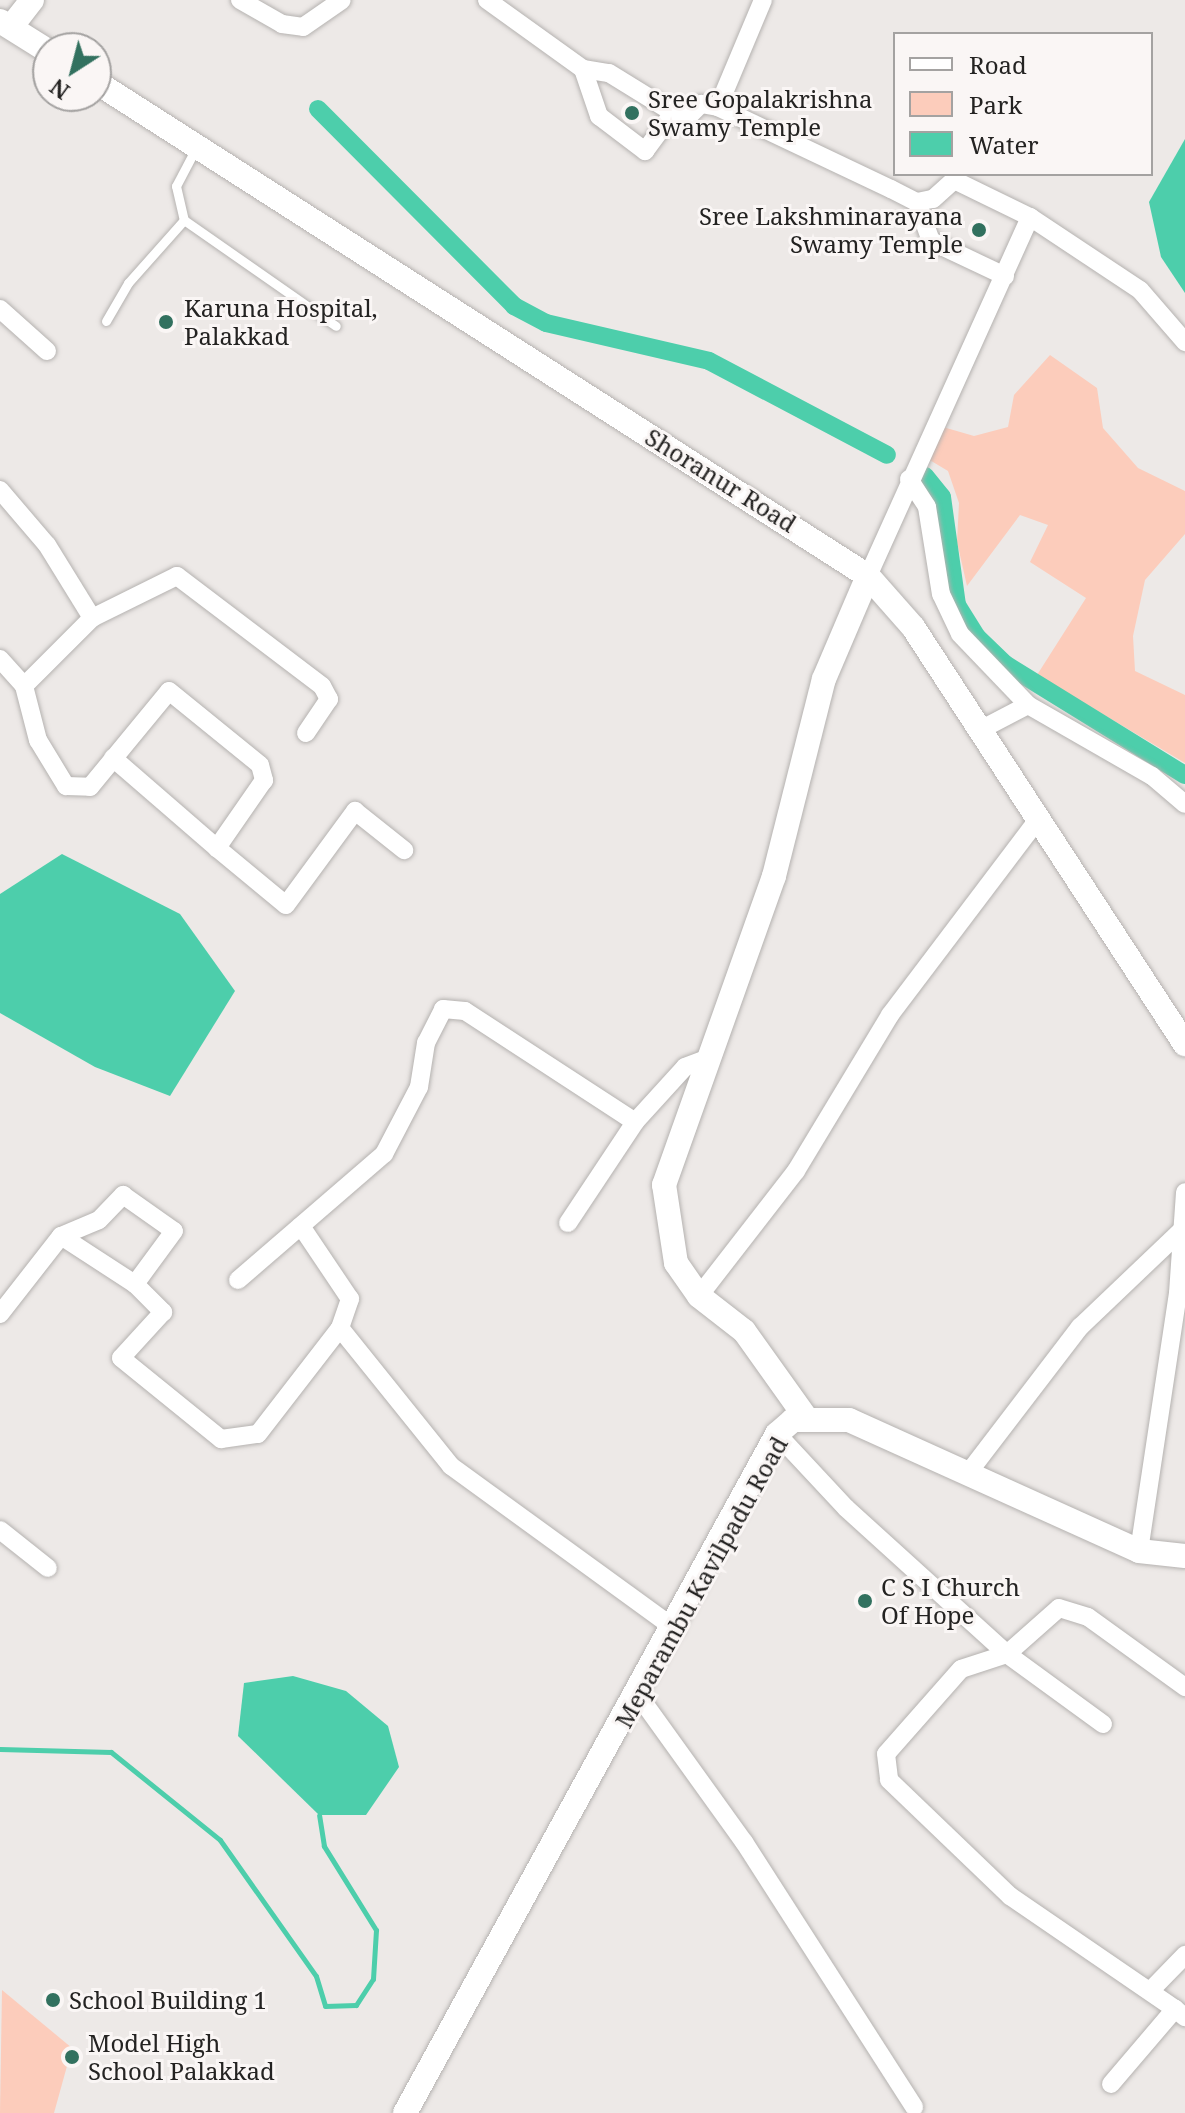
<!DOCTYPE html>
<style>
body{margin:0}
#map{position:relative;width:1185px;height:2113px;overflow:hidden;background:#ede9e7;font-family:"Noto Serif",serif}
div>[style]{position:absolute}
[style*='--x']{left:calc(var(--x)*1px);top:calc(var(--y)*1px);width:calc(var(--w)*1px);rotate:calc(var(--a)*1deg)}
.green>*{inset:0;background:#fcccbb}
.water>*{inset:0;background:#4dceab}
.stream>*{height:5px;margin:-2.5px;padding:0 2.5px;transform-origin:2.5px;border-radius:2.5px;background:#4dceab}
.canal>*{height:18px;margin:-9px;padding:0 9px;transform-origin:9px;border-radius:9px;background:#4dceab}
.roads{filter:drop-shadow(0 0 2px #b5b2b0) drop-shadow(0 0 2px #b5b2b0)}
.lane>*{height:9px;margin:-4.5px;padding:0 4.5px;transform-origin:4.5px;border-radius:4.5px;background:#fff}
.street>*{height:18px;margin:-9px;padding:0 9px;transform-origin:9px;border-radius:9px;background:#fff}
.secondary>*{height:24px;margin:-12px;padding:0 12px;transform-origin:12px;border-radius:12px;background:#fff}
.dots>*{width:22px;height:22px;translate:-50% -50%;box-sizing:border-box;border:4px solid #faf6f5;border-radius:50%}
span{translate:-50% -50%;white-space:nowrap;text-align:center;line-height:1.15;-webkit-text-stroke:6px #faf6f5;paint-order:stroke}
.poi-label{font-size:24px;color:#242322}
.left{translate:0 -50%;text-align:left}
.right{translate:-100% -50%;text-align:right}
.street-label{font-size:24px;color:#242322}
.legend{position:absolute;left:893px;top:32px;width:260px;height:144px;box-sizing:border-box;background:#faf6f5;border:2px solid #a4a2a1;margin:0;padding:10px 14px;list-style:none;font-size:24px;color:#242322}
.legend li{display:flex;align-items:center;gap:16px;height:40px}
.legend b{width:40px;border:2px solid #a4a2a1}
.north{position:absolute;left:32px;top:32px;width:80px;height:80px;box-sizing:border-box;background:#faf6f5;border:2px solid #a4a2a1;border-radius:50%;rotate:216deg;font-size:22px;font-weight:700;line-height:32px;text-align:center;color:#242322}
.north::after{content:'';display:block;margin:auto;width:28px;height:36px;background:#32715f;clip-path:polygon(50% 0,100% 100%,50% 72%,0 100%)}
</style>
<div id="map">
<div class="green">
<div style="clip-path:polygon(1050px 355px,1097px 388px,1103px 428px,1138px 468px,1185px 491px,1185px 534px,1145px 580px,1133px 636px,1135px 671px,1185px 695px,1185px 763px,1037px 675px,1086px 598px,1030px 562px,1048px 525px,1020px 515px,967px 586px,957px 542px,959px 503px,948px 471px,928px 459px,943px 427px,974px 436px,1008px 427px,1014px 395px)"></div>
<div style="clip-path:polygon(2px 1990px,72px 2048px,54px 2113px,0 2113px)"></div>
</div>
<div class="water">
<div style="clip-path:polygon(1185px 139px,1185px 293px,1161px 257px,1149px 202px)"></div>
<div style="clip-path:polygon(62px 854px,180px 914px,235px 991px,170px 1096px,95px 1067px,0 1013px,0 894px)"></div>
<div style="clip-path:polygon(293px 1676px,346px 1691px,388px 1726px,399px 1767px,366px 1815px,319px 1815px,238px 1736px,244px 1683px)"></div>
</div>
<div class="stream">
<div style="--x:0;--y:1749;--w:111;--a:1.5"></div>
<div style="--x:111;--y:1752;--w:140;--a:38.9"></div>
<div style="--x:220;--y:1840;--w:166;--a:54.8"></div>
<div style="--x:316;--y:1976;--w:31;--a:73"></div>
<div style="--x:325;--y:2006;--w:31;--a:-2"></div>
<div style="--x:356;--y:2005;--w:31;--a:-57"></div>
<div style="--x:373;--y:1979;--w:49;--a:-86.5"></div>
<div style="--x:376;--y:1930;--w:99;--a:-121.8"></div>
<div style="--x:324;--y:1846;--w:31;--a:-99"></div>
</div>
<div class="canal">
<div style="--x:318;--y:109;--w:278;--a:45.1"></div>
<div style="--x:514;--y:306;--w:36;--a:28"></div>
<div style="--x:546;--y:323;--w:167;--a:13.1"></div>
<div style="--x:709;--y:361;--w:201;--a:27.8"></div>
<div style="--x:925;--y:476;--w:27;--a:51"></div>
<div style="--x:942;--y:497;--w:109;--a:82.1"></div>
<div style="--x:957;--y:605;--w:38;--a:58"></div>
<div style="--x:977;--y:637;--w:39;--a:44"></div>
<div style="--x:1005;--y:664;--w:211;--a:31.7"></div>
</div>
<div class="roads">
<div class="lane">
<div style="--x:196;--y:148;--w:43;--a:117.8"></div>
<div style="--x:176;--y:186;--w:35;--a:77"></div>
<div style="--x:184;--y:220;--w:185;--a:34.9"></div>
<div style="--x:106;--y:321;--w:44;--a:-59.9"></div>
<div style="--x:128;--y:283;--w:84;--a:-48.4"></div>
</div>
<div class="street">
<div style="--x:240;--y:0;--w:48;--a:29.7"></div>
<div style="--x:282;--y:24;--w:21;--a:8"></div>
<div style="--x:303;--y:27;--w:47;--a:-34.7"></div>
<div style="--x:487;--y:0;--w:118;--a:35.7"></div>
<div style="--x:583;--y:69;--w:26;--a:9"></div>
<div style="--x:609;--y:73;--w:89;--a:31.7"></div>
<div style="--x:685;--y:120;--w:23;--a:-45"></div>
<div style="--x:701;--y:104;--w:17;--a:10"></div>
<div style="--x:718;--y:107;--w:191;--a:25.4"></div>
<div style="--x:891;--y:189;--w:29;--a:27"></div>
<div style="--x:917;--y:202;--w:41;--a:70.3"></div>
<div style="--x:931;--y:241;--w:82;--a:25.3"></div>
<div style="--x:583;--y:69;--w:50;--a:71.2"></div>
<div style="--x:599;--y:116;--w:58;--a:37.3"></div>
<div style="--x:645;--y:151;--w:47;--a:-53.6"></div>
<div style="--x:718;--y:107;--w:116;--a:-67.2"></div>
<div style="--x:917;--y:202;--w:16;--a:-11"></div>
<div style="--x:933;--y:199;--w:28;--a:-42"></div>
<div style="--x:954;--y:180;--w:85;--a:26"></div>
<div style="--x:0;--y:309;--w:63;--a:41.8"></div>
<div style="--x:909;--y:479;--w:33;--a:57"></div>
<div style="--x:927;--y:507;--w:88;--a:80.9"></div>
<div style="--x:941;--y:594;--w:44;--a:64.6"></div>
<div style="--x:960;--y:634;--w:98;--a:46.2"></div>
<div style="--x:1028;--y:705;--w:143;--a:29.8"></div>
<div style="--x:1152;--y:776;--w:43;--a:40.3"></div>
<div style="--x:0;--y:490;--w:72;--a:49.5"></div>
<div style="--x:47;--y:545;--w:86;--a:58.3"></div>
<div style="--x:868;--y:576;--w:394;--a:-65.7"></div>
<div style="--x:1030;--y:217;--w:132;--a:33.6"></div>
<div style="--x:1140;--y:290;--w:69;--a:49.1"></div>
<div style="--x:0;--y:659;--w:36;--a:48"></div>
<div style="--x:24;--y:686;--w:56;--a:75.5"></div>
<div style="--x:38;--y:740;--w:54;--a:58.7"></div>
<div style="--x:66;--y:786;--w:24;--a:2"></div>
<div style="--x:90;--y:787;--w:124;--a:-50.5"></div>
<div style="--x:169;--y:691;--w:117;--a:39.1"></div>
<div style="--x:260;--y:765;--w:16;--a:75"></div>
<div style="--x:264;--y:780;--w:83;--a:124.7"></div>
<div style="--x:217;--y:848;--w:89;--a:39.6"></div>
<div style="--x:286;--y:905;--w:117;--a:-53.7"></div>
<div style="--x:355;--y:811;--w:63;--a:38.5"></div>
<div style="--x:24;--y:686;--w:96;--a:-45"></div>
<div style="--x:92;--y:618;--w:95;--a:-26.3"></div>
<div style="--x:177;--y:576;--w:182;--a:37.2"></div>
<div style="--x:322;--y:686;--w:15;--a:62"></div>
<div style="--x:329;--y:699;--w:41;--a:124.1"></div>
<div style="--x:980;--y:730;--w:54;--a:-27.5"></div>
<div style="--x:113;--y:758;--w:138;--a:40.9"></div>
<div style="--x:568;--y:1223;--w:121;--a:-56.4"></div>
<div style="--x:61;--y:1236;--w:88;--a:33"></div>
<div style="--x:238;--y:1280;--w:193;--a:-40.8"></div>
<div style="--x:384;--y:1154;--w:76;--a:-62.4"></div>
<div style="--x:419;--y:1087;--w:45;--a:-81"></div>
<div style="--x:426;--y:1043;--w:38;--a:-63"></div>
<div style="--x:443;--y:1009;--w:22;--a:5"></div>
<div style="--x:465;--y:1011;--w:203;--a:33.1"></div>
<div style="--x:635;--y:1122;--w:74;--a:-47.7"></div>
<div style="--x:685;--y:1067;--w:25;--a:-21"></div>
<div style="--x:699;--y:1296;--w:158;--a:-52.2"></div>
<div style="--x:796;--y:1171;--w:182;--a:-58.9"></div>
<div style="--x:890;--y:1015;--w:246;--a:-52.9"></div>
<div style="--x:0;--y:1314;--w:99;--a:-52"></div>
<div style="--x:61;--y:1236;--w:41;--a:-22.8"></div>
<div style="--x:99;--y:1220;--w:35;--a:-46"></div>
<div style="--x:123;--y:1195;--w:62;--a:35.2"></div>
<div style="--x:174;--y:1231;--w:66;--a:126.3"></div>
<div style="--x:135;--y:1284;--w:40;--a:45"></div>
<div style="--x:163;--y:1312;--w:62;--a:132.4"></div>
<div style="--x:121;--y:1358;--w:129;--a:39"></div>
<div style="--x:221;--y:1439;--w:37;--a:-8"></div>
<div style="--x:258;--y:1434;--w:134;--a:-52.3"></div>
<div style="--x:340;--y:1328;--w:31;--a:-71"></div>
<div style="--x:350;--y:1299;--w:88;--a:-123.9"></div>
<div style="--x:340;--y:1328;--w:177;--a:51.2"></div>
<div style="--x:451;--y:1466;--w:277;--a:36"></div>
<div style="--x:777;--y:1434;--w:101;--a:47"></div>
<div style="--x:846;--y:1508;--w:217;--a:42.2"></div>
<div style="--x:1007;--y:1654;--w:69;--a:-41.5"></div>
<div style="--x:1059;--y:1608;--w:30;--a:17"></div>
<div style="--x:1088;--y:1617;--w:120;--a:35.8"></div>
<div style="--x:969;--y:1472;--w:183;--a:-52.6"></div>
<div style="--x:1080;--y:1327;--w:141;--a:-43.6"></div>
<div style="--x:0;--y:1530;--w:61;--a:38.4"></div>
<div style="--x:1139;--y:1551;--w:261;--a:-81.4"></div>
<div style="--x:1178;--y:1293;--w:101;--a:-86"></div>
<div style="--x:639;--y:1696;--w:180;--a:54.3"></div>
<div style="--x:744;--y:1842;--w:315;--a:57.3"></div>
<div style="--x:1103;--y:1724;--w:119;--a:-143.9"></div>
<div style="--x:1007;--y:1654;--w:48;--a:161.9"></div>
<div style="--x:961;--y:1669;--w:113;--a:131.4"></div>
<div style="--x:886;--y:1754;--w:26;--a:83"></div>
<div style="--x:889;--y:1780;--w:168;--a:43.8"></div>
<div style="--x:1010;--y:1896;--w:200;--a:34.4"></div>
<div style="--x:1151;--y:1990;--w:49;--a:-45.8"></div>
<div style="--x:1111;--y:2084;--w:99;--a:-49.5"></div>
<div style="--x:1175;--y:2009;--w:13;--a:39"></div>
</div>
<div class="secondary">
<div style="--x:0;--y:21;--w:57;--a:32"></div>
<div style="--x:11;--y:27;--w:34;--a:-52"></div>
<div style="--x:96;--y:82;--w:917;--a:32.62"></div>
<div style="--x:868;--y:576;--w:68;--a:48.6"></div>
<div style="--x:913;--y:627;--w:498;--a:56.9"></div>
<div style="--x:804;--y:1415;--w:103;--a:-125.5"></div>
<div style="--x:744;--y:1331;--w:57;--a:-142.1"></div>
<div style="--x:699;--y:1296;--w:40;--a:-124.9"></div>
<div style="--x:676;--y:1263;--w:79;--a:-98.7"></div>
<div style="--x:664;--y:1185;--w:328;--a:-70.4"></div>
<div style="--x:774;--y:876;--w:203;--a:-75.8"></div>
<div style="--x:824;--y:679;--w:112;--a:-66.9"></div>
<div style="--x:405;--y:2113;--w:774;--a:-61.28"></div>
<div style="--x:777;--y:1434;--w:21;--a:-41"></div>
<div style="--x:793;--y:1420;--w:56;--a:0"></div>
<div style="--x:849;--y:1420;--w:318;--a:24.3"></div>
<div style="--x:1139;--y:1551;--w:46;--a:6.2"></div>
</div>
</div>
<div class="dots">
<div style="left:632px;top:113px;background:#32715f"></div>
<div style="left:979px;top:230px;background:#32715f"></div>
<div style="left:166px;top:322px;background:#32715f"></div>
<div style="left:865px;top:1601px;background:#32715f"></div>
<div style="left:53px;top:2000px;background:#32715f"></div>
<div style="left:72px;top:2057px;background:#32715f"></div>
</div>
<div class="poi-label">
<span class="left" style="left:648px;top:113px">Sree Gopalakrishna<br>Swamy Temple</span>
<span class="right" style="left:963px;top:230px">Sree Lakshminarayana<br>Swamy Temple</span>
<span class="left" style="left:184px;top:322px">Karuna Hospital,<br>Palakkad</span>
<span class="left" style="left:881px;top:1601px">C S I Church<br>Of Hope</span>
<span class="left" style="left:69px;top:2000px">School Building 1</span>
<span class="left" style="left:88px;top:2057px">Model High<br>School Palakkad</span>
</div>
<div class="street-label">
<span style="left:721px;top:480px;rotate:32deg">Shoranur Road</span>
<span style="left:701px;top:1582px;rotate:-61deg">Meparambu Kavilpadu Road</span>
</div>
<ul class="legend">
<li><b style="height:10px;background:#fff"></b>Road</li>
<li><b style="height:22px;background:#fcccbb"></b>Park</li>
<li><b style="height:22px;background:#4dceab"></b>Water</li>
</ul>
<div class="north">N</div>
</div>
